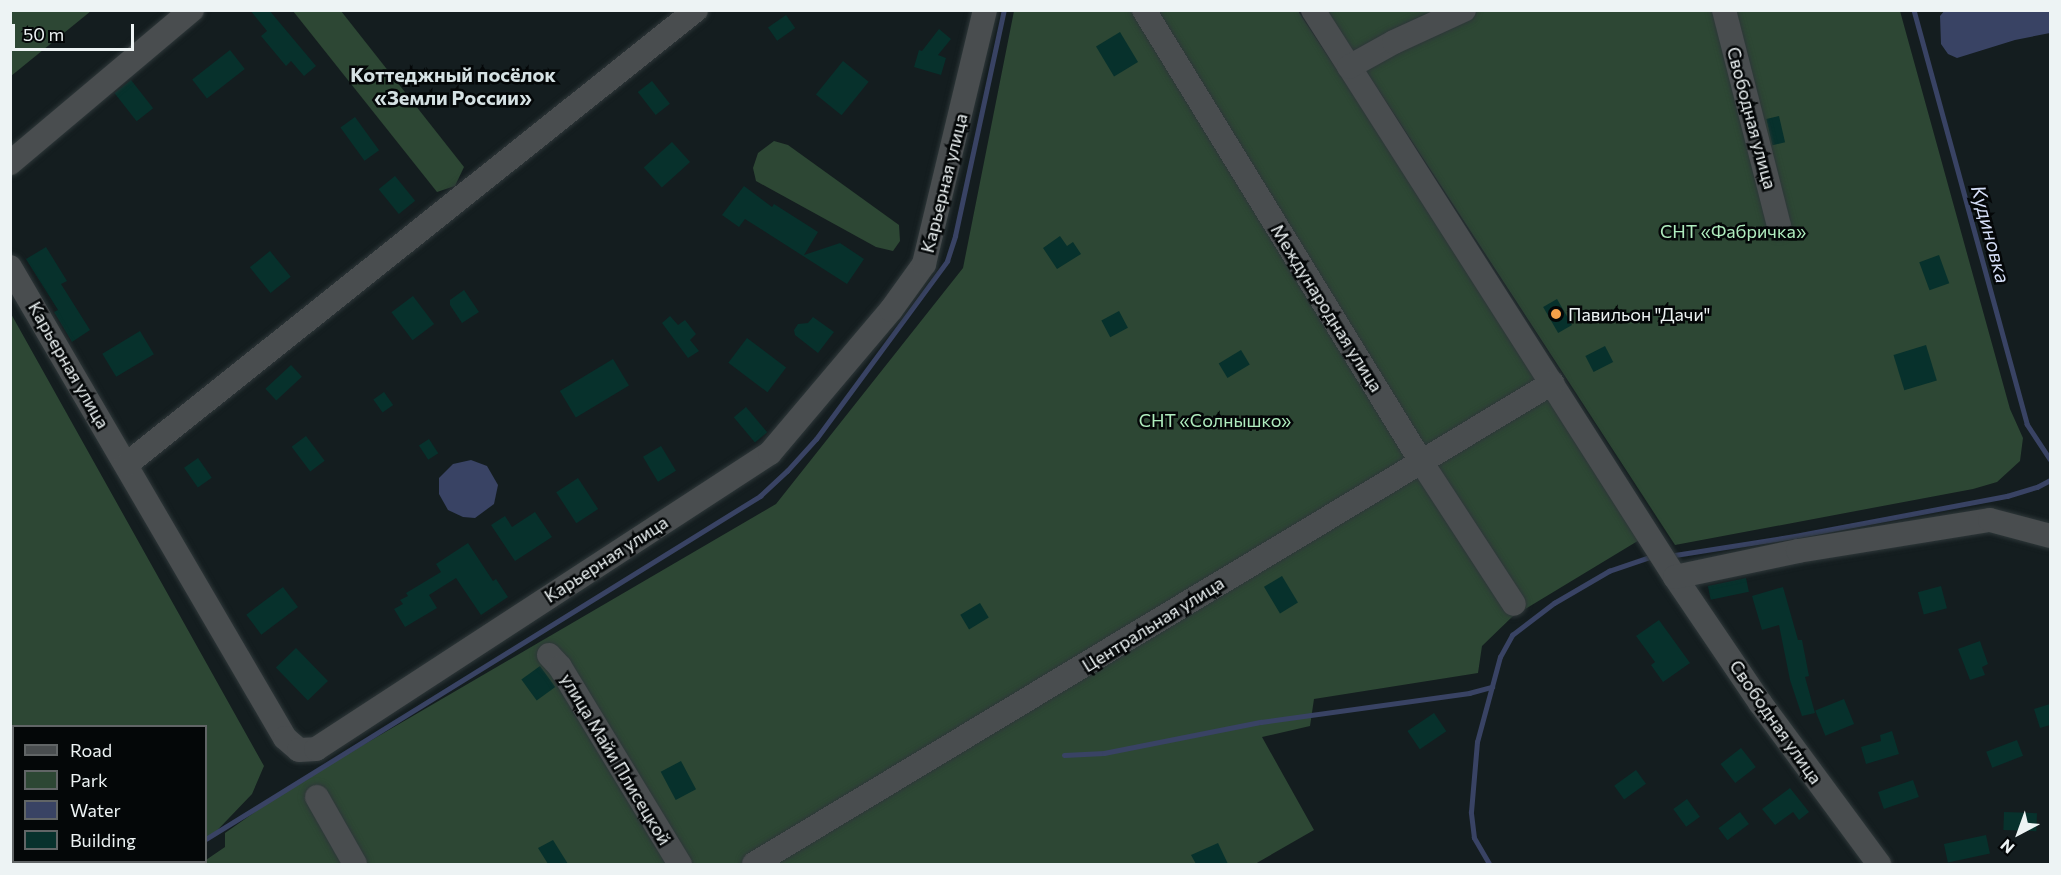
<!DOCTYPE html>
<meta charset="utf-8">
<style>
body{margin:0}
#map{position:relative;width:2061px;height:875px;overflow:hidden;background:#141d1f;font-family:Commissioner,sans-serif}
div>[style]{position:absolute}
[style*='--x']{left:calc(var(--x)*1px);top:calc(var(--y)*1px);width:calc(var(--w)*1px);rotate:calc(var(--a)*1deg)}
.green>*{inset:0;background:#2d4734}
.water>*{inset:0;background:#394364}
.stream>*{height:4.5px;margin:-2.25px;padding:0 2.25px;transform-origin:2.25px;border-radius:2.25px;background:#394364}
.building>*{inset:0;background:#07312c;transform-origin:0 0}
.roads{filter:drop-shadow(0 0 2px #2e3739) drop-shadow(0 0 2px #2e3739)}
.minor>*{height:24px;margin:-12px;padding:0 12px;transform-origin:12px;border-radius:12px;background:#494d4f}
.dots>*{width:16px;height:16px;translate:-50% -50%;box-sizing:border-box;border:3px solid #040708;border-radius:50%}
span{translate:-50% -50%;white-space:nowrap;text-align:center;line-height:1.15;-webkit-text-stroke:5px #040708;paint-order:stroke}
.street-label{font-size:18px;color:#edf3f4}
.park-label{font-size:18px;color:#afecbe}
.poi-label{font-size:18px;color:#edf3f4}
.left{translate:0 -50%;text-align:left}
.neighbourhood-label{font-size:20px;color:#d5e1e3;font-weight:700}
.water-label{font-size:20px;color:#d5def7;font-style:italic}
.frame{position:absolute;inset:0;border:12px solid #edf3f4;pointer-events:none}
.legend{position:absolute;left:12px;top:725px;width:195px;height:138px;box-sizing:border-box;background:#040708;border:2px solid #616566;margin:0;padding:8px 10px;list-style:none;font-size:18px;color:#edf3f4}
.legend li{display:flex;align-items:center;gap:12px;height:30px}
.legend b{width:30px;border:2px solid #616566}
.north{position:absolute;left:1989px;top:803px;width:60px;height:60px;-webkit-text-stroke:4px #040708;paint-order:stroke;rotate:221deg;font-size:16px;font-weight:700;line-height:24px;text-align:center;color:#edf3f4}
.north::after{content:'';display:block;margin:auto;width:21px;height:27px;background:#edf3f4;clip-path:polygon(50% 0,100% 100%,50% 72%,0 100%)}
.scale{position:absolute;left:12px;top:24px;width:122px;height:27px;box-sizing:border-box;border:3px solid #edf3f4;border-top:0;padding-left:8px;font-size:18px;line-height:21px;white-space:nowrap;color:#edf3f4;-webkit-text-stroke:4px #040708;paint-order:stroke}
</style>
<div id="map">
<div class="green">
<div style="clip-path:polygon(11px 10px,91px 10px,91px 11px,11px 76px)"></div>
<div style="clip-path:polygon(293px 11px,341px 11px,464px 167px,455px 186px,437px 192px)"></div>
<div style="clip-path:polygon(1014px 11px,1298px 11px,1541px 379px,1641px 539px,1512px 617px,1482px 646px,1478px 673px,1314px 699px,1310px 726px,1262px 737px,1314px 830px,1255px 864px,200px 864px,225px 847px,225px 833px,286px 790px,776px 504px,963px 268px)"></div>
<div style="clip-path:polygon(1327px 11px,1900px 11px,2010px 409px,2023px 438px,2020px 461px,1997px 482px,1973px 489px,1675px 545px)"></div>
<div style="clip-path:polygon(774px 141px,788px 145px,899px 225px,900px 241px,893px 251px,876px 247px,756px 181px,753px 168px,758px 153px)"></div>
<div style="clip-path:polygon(10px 312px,264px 766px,252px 794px,206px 842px,206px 726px,14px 726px,14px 862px,187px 862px,184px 864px,11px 864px)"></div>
</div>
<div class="water">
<div style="clip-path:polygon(1945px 10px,2050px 11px,2050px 33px,2015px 40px,1957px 58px,1948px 54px,1941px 44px,1940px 16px)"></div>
<div style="clip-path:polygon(471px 460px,487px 466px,498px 485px,494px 504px,475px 518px,463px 517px,448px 510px,439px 494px,439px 478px,453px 464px)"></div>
</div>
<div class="stream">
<div style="--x:1914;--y:10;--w:429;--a:74.7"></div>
<div style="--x:2027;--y:424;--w:42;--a:56.7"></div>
<div style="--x:1675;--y:555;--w:121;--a:-9"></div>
<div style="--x:1795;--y:536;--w:216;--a:-10.7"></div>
<div style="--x:2007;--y:496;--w:31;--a:-17"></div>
<div style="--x:2037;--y:487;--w:15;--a:-28"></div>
<div style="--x:1064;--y:755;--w:40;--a:-2.9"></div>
<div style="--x:1104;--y:753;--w:160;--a:-11.2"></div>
<div style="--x:1261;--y:722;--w:210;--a:-7.9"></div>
<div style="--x:1469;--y:693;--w:24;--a:-15"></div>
<div style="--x:206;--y:839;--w:652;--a:-31.76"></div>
<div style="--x:760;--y:496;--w:37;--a:-43"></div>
<div style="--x:787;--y:471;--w:43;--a:-47.8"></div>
<div style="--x:816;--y:439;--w:221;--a:-53.6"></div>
<div style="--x:947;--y:261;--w:26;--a:-72"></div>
<div style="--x:955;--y:236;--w:231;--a:-77.8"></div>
<div style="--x:167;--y:864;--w:5;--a:-22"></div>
<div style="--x:1489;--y:864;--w:30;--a:-120"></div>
<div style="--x:1474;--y:838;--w:26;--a:-97"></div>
<div style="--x:1471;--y:812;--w:70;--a:-85.1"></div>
<div style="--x:1477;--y:742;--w:88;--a:-74.9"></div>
<div style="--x:1500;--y:657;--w:25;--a:-61"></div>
<div style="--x:1512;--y:635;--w:53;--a:-37.3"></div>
<div style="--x:1554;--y:603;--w:64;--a:-30.2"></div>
<div style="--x:1609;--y:571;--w:43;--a:-18.9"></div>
</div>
<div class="building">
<div style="clip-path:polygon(250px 10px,269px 10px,316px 66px,304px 76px,291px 61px,286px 66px,261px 36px,267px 31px)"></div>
<div style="left:786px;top:15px;width:16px;height:22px;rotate:55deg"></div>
<div style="clip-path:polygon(939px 29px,951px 39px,938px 55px,946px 58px,941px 75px,914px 67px,919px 50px,922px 51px)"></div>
<div style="left:1120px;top:32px;width:35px;height:28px;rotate:59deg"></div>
<div style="left:230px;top:50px;width:24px;height:48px;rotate:52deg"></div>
<div style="left:843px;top:61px;width:33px;height:43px;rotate:39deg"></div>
<div style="left:131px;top:80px;width:36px;height:21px;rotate:52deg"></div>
<div style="left:652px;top:81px;width:29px;height:18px;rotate:52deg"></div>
<div style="left:1779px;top:116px;width:27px;height:13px;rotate:77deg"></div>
<div style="left:355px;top:117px;width:41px;height:18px;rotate:54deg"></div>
<div style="left:672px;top:142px;width:27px;height:38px;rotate:48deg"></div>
<div style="left:395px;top:176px;width:32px;height:21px;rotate:51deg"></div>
<div style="clip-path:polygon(744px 186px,772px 207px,774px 204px,818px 232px,804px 255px,840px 243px,864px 259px,847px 284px,745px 219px,739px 227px,722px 215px)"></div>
<div style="clip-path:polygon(1060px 236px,1067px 246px,1073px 242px,1081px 254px,1057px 269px,1043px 248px)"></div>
<div style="clip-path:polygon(46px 247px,67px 281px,61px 284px,90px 330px,72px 342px,54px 312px,58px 310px,26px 259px)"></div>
<div style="left:270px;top:251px;width:33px;height:26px;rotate:51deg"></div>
<div style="left:1939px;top:255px;width:30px;height:21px;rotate:70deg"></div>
<div style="clip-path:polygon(464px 290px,479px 312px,462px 323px,450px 305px,450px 300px)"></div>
<div style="left:413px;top:296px;width:35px;height:27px;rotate:53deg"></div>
<div style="left:1557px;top:299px;width:30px;height:16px;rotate:60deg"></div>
<div style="left:1119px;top:311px;width:19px;height:20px;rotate:62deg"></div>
<div style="clip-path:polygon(670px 316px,678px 325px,685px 320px,696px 334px,690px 340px,699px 351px,688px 358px,662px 323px)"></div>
<div style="clip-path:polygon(813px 317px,834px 332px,818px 353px,795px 335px,794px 330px,798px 324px,808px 323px)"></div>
<div style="left:140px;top:331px;width:27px;height:44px;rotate:59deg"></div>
<div style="left:747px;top:338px;width:49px;height:31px;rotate:37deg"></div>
<div style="left:1926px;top:345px;width:37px;height:34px;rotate:73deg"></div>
<div style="left:1605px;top:346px;width:18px;height:22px;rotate:63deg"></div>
<div style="left:1241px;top:350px;width:17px;height:26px;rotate:59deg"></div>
<div style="left:613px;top:359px;width:31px;height:62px;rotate:59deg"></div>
<div style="left:291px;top:365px;width:16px;height:35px;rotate:47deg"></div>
<div style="left:384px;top:392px;width:16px;height:13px;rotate:55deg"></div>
<div style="left:746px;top:407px;width:33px;height:16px;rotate:50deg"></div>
<div style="left:306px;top:436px;width:31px;height:18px;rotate:53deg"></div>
<div style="left:429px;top:439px;width:17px;height:12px;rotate:57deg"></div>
<div style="left:661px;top:446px;width:29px;height:21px;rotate:59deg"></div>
<div style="left:198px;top:458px;width:24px;height:17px;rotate:55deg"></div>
<div style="left:578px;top:478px;width:37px;height:26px;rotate:57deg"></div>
<div style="clip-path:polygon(535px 512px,552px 537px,515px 561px,491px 525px,505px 516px,512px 527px)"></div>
<div style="clip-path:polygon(468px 543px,493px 581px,496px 579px,508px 597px,481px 615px,456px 578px,429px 595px,437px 608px,405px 627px,394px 609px,403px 604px,400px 600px,408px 596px,406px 593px,441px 572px,436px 564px)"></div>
<div style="left:1282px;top:576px;width:31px;height:21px;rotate:59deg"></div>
<div style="left:1746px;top:578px;width:14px;height:39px;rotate:78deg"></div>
<div style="left:1941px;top:586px;width:23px;height:24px;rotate:75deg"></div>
<div style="left:283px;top:587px;width:25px;height:46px;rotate:53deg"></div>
<div style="clip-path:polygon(1783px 587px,1798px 640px,1802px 640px,1809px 676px,1805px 677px,1815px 713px,1802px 716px,1790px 680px,1779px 625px,1762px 630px,1752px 596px)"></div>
<div style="left:980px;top:603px;width:17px;height:23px;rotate:59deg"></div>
<div style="clip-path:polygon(1659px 620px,1690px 663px,1663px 682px,1651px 665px,1655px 662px,1636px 636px)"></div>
<div style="clip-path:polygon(1980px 641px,1988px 664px,1982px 667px,1985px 675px,1970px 680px,1958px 649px)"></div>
<div style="left:296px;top:648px;width:46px;height:28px;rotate:46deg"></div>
<div style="left:540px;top:666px;width:26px;height:23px;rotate:54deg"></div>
<div style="left:1844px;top:699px;width:27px;height:31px;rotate:68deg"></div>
<div style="clip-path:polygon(2050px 704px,2050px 725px,2040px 728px,2034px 709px)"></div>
<div style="left:1434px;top:713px;width:22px;height:32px;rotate:56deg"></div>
<div style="clip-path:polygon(1892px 731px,1899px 754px,1866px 764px,1861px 747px,1881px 741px,1880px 735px)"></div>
<div style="left:2017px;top:740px;width:17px;height:33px;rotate:69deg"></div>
<div style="left:1741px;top:748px;width:24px;height:26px;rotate:52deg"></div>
<div style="left:681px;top:761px;width:32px;height:23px;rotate:62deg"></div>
<div style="left:1636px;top:770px;width:17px;height:27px;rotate:54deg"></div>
<div style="left:1913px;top:780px;width:18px;height:37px;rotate:71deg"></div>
<div style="clip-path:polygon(1790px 788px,1809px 812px,1799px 820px,1793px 812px,1775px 825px,1762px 809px)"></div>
<div style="left:1687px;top:799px;width:22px;height:17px;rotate:54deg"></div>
<div style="left:1740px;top:812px;width:15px;height:27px;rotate:53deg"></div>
<div style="left:2004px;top:812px;width:33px;height:18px;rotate:2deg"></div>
<div style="left:1986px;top:835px;width:19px;height:43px;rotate:78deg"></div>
<div style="clip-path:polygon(553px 840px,568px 864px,548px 864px,538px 848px)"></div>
<div style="clip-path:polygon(1218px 843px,1228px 864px,1196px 864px,1191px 855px)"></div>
</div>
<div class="roads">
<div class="minor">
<div style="--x:1144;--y:10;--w:532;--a:58.46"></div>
<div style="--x:1422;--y:463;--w:168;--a:56.9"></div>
<div style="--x:1313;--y:10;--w:673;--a:57.44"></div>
<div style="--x:1675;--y:577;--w:153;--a:55.9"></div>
<div style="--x:1761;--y:704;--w:199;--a:53.6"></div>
<div style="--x:1724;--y:10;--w:223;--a:75.7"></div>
<div style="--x:1349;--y:67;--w:51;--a:-29.1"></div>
<div style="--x:1394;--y:42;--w:77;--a:-24.6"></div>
<div style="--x:10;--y:163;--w:238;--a:-40.1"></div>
<div style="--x:10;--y:267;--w:545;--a:59.72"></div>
<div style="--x:285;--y:738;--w:18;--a:41"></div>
<div style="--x:299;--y:750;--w:17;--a:-3"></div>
<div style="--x:316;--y:749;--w:542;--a:-33.1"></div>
<div style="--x:770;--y:453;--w:187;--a:-49.8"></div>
<div style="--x:891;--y:310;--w:57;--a:-54.3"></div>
<div style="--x:924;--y:264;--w:261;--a:-76.5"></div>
<div style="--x:127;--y:464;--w:728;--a:-38.59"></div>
<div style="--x:1675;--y:577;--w:126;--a:-11.9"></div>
<div style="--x:1798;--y:551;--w:194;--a:-9.2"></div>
<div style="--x:1990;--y:520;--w:62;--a:14.9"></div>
<div style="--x:549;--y:655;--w:16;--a:47"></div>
<div style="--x:560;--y:667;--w:231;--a:58.7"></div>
<div style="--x:317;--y:797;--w:77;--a:60.4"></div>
<div style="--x:754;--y:864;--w:932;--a:-31.08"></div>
</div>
</div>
<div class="dots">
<div style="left:1556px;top:314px;background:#f7a149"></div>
</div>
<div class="street-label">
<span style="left:1752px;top:118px;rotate:75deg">Свободная улица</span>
<span style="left:944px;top:183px;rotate:-76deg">Карьерная улица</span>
<span style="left:1327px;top:308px;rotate:58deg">Международная улица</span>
<span style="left:69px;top:365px;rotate:60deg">Карьерная улица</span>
<span style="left:606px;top:559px;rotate:-33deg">Карьерная улица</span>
<span style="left:1153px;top:624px;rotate:-32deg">Центральная улица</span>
<span style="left:1776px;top:722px;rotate:55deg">Свободная улица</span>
<span style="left:616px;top:759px;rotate:59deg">улица Майи Плисецкой</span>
</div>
<div class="park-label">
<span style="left:1733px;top:231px">СНТ «Фабричка»</span>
<span style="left:1215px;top:420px">СНТ «Солнышко»</span>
</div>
<div class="poi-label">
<span class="left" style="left:1568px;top:314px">Павильон "Дачи"</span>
</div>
<div class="neighbourhood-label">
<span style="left:453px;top:86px">Коттеджный посёлок<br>«Земли России»</span>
</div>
<div class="water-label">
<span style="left:1991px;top:234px;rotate:75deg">Кудиновка</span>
</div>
<div class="frame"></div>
<ul class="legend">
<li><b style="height:8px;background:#494d4f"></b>Road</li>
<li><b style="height:16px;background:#2d4734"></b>Park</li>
<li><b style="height:16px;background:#394364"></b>Water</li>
<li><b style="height:16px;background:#07312c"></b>Building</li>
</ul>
<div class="north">N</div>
<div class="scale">50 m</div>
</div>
